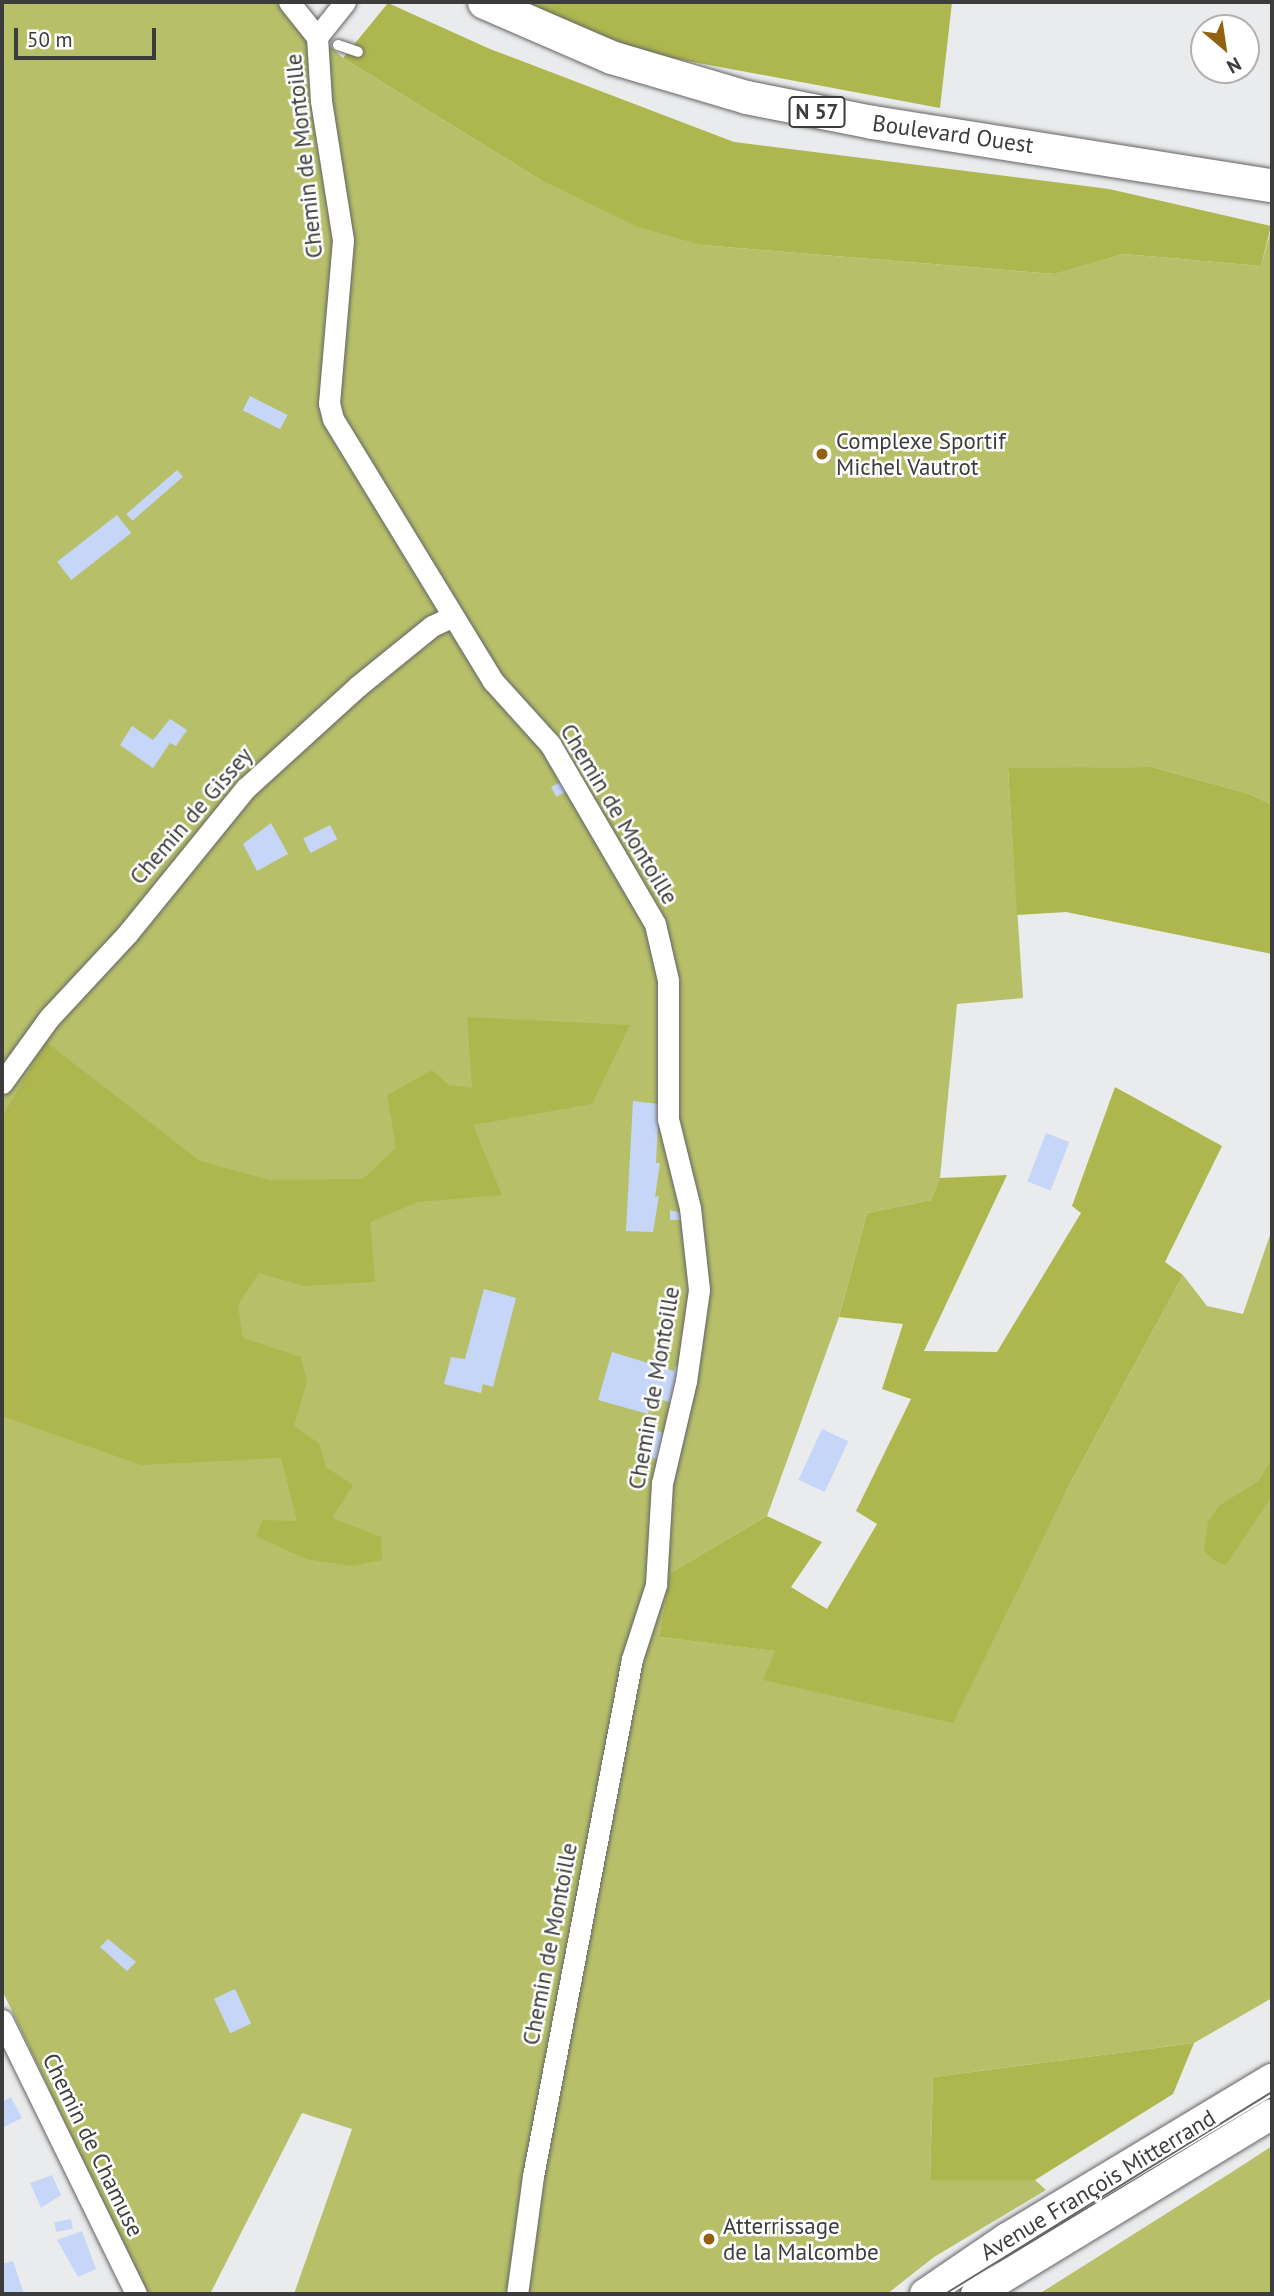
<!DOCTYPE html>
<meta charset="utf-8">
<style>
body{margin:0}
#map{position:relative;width:1274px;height:2296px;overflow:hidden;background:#eaebec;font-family:"PT Sans",sans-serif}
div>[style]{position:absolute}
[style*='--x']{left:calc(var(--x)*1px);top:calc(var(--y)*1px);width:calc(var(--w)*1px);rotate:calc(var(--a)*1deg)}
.green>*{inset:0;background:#b7c069}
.forest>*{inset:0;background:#adb74e}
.building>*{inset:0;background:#c6d6f9;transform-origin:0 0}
.roads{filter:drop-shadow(0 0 2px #646465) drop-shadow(0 0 2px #646465)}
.lane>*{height:10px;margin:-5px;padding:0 5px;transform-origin:5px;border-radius:5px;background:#fff}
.street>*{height:21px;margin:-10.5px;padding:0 10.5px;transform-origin:10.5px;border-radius:10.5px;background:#fff}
.secondary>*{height:30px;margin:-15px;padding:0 15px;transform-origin:15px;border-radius:15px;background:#fff}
.primary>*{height:33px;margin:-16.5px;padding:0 16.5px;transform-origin:16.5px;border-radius:16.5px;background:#fff}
.tram>*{height:2px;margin:-1px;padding:0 1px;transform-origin:1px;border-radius:1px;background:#636465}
.dots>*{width:19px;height:19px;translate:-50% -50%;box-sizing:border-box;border:4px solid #fff;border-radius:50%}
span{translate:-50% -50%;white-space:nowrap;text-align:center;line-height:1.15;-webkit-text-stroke:5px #fff;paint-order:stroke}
.shield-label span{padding:2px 5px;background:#fff;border:2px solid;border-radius:5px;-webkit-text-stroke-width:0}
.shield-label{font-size:21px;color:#3c3c3d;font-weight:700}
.street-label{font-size:23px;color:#3c3c3d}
.poi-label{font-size:23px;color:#3c3c3d}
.left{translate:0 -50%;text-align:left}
.frame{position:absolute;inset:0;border:4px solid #3c3c3d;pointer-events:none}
.north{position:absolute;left:1190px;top:14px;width:70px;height:70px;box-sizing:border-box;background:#fff;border:2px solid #b1b1b1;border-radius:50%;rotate:151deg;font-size:19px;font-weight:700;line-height:28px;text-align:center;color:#3c3c3d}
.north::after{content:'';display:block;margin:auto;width:24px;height:32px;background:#936211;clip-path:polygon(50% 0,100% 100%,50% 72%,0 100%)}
.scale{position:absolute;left:14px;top:28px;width:142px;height:32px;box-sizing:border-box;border:4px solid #3c3c3d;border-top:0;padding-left:9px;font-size:21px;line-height:24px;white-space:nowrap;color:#3c3c3d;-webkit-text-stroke:5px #fff;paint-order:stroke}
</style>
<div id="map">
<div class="green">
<div style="clip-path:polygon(2px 2px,280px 2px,343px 58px,539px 179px,701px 245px,1053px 274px,1124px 254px,1261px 266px,1272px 226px,1272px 805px,1250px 794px,1152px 767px,1008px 769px,1023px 998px,957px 1004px,940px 1178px,931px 1200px,867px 1213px,839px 1317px,767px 1516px,670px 1573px,659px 1637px,776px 1651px,764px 1680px,1065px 1493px,1183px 1275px,1207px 1306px,1243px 1314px,1272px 1229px,1272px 1998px,1194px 2043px,933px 2077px,930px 2180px,1035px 2180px,1046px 2190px,934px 2257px,887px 2294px,294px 2294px,352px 2129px,302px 2113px,210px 2294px,146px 2294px,2px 1990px)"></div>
<div style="clip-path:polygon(1272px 2146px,1272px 2294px,1039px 2294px,1232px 2172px)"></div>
</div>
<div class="forest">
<div style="clip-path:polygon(516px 2px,952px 2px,940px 108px,650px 54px)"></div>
<div style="clip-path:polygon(388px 3px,490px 49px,734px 142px,1109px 189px,1271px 226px,1261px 266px,1124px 254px,1054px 274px,701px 245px,638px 227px,539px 179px,343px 58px)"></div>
<div style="clip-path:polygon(1152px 767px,1250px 794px,1272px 805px,1272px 954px,1066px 912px,1017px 915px,1008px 768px)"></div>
<div style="clip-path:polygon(467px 1017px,630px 1025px,592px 1104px,473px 1125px,502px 1195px,418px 1202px,370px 1222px,375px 1282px,304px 1286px,259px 1273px,238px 1305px,243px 1338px,301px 1357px,307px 1382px,294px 1426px,319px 1443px,326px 1467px,353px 1485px,332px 1518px,381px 1537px,382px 1560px,352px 1566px,306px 1559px,256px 1536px,263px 1520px,297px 1521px,281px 1458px,141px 1465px,2px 1416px,2px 1117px,46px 1042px,200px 1161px,270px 1180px,363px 1179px,396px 1148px,387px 1095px,432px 1070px,449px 1085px,472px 1088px)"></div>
<div style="clip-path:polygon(1115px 1087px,1222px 1146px,1165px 1262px,1183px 1275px,1065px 1493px,953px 1723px,763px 1680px,775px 1651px,659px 1637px,670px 1573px,767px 1516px,822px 1542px,791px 1587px,827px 1609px,877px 1524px,856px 1511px,911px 1399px,882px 1389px,903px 1324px,839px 1317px,867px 1213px,931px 1200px,940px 1178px,1007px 1175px,924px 1351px,997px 1352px,1081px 1213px,1072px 1206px)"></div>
<div style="clip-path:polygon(1272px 1458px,1272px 1496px,1226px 1565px,1215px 1561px,1204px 1551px,1208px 1522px,1220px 1505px,1259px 1481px)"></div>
<div style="clip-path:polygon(1194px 2043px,1173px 2094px,1035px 2180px,930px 2180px,933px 2077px)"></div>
</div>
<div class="building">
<div style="left:250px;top:396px;width:42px;height:16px;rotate:27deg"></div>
<div style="left:177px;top:470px;width:9px;height:67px;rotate:49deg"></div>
<div style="left:117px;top:515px;width:23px;height:76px;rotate:52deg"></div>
<div style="clip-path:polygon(170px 719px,187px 730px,176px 746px,170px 743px,153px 768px,120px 745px,132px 726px,153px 740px)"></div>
<div style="left:561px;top:782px;width:11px;height:11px;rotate:63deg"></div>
<div style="clip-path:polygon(271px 823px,288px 854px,257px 871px,243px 844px)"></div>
<div style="left:330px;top:825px;width:16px;height:30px;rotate:63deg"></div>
<div style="clip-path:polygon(633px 1101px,659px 1104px,656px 1163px,660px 1163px,655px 1197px,659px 1196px,653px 1232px,626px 1231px)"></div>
<div style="left:1046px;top:1133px;width:25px;height:52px;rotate:21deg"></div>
<div style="clip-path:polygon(670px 1210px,680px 1213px,680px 1220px,670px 1220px)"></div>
<div style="clip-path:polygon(484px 1289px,516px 1298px,493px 1387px,483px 1384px,481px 1393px,444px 1384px,451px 1357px,465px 1359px)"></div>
<div style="clip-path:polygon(612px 1352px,674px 1371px,675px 1366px,681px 1367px,673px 1403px,652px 1397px,648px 1414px,598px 1400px)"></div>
<div style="left:645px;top:1428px;width:21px;height:27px;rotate:14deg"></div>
<div style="left:822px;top:1429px;width:29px;height:56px;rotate:25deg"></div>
<div style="clip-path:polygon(108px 1939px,136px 1962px,127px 1971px,100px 1947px)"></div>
<div style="left:235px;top:1989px;width:38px;height:23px;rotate:65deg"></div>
<div style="clip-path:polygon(11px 2097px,22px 2118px,2px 2128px,2px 2102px)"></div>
<div style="clip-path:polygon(52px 2175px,61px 2195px,41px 2208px,30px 2183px)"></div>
<div style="left:71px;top:2219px;width:10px;height:17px;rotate:79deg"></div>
<div style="clip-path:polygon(82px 2231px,96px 2269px,78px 2277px,57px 2240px)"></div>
<div style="clip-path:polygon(13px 2261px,24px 2294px,2px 2294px,2px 2264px)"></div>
</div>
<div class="roads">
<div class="lane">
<div style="--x:338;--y:45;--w:21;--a:19"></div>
</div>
<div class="street">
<div style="--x:289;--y:2;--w:45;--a:51.3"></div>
<div style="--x:345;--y:2;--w:45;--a:128.7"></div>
<div style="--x:317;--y:37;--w:64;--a:86.4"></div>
<div style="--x:321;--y:101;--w:141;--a:81"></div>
<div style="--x:343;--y:240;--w:164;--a:94.9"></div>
<div style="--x:329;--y:403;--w:16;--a:76"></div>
<div style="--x:333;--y:419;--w:307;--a:58.6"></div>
<div style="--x:493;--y:681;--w:85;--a:47.9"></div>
<div style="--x:550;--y:744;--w:208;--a:59.7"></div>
<div style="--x:655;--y:924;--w:57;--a:76.9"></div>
<div style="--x:668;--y:980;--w:139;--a:90"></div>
<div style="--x:668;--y:1119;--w:92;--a:76.1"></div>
<div style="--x:690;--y:1208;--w:82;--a:83.7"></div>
<div style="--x:699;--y:1290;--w:92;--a:98.1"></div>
<div style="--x:686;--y:1381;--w:105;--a:103.2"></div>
<div style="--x:662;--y:1483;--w:102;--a:93.4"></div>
<div style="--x:656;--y:1585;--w:78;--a:108"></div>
<div style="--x:632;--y:1659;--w:526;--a:100.84"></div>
<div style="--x:533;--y:2176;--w:119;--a:97.7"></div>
<div style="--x:2;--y:1083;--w:80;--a:-54.1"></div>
<div style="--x:49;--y:1018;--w:116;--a:-47.1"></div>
<div style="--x:128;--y:933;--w:187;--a:-50.9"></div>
<div style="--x:246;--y:788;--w:151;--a:-42.3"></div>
<div style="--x:358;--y:686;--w:95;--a:-39"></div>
<div style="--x:432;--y:626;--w:23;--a:-25"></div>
<div style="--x:2;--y:2020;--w:305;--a:63.9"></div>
</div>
<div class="secondary">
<div style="--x:925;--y:2294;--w:99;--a:-34.3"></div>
<div style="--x:1007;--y:2238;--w:309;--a:-31"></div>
<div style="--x:976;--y:2294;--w:346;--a:-31.3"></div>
</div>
<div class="primary">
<div style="--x:484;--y:2;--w:138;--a:23.4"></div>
<div style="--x:611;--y:57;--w:141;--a:16.5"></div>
<div style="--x:746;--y:97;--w:128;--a:11.2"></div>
<div style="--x:872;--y:122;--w:405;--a:9"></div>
</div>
</div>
<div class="tram">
<div style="--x:945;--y:2294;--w:384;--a:-31.7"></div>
</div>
<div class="dots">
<div style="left:822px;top:454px;background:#936211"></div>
<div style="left:709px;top:2239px;background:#936211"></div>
</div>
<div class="shield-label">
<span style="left:817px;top:112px">N 57</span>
</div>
<div class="street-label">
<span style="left:953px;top:134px;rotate:8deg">Boulevard Ouest</span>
<span style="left:304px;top:156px;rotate:-96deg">Chemin de Montoille</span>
<span style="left:619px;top:814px;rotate:59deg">Chemin de Montoille</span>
<span style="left:191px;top:816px;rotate:-49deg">Chemin de Gissey</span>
<span style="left:654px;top:1388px;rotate:-80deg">Chemin de Montoille</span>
<span style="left:550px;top:1944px;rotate:-79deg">Chemin de Montoille</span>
<span style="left:93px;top:2145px;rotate:64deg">Chemin de Chamuse</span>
<span style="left:1098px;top:2185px;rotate:-31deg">Avenue François Mitterrand</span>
</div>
<div class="poi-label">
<span class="left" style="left:836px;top:454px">Complexe Sportif<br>Michel Vautrot</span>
<span class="left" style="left:723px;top:2239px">Atterrissage<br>de la Malcombe</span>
</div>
<div class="frame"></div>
<div class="north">N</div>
<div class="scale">50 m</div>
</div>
